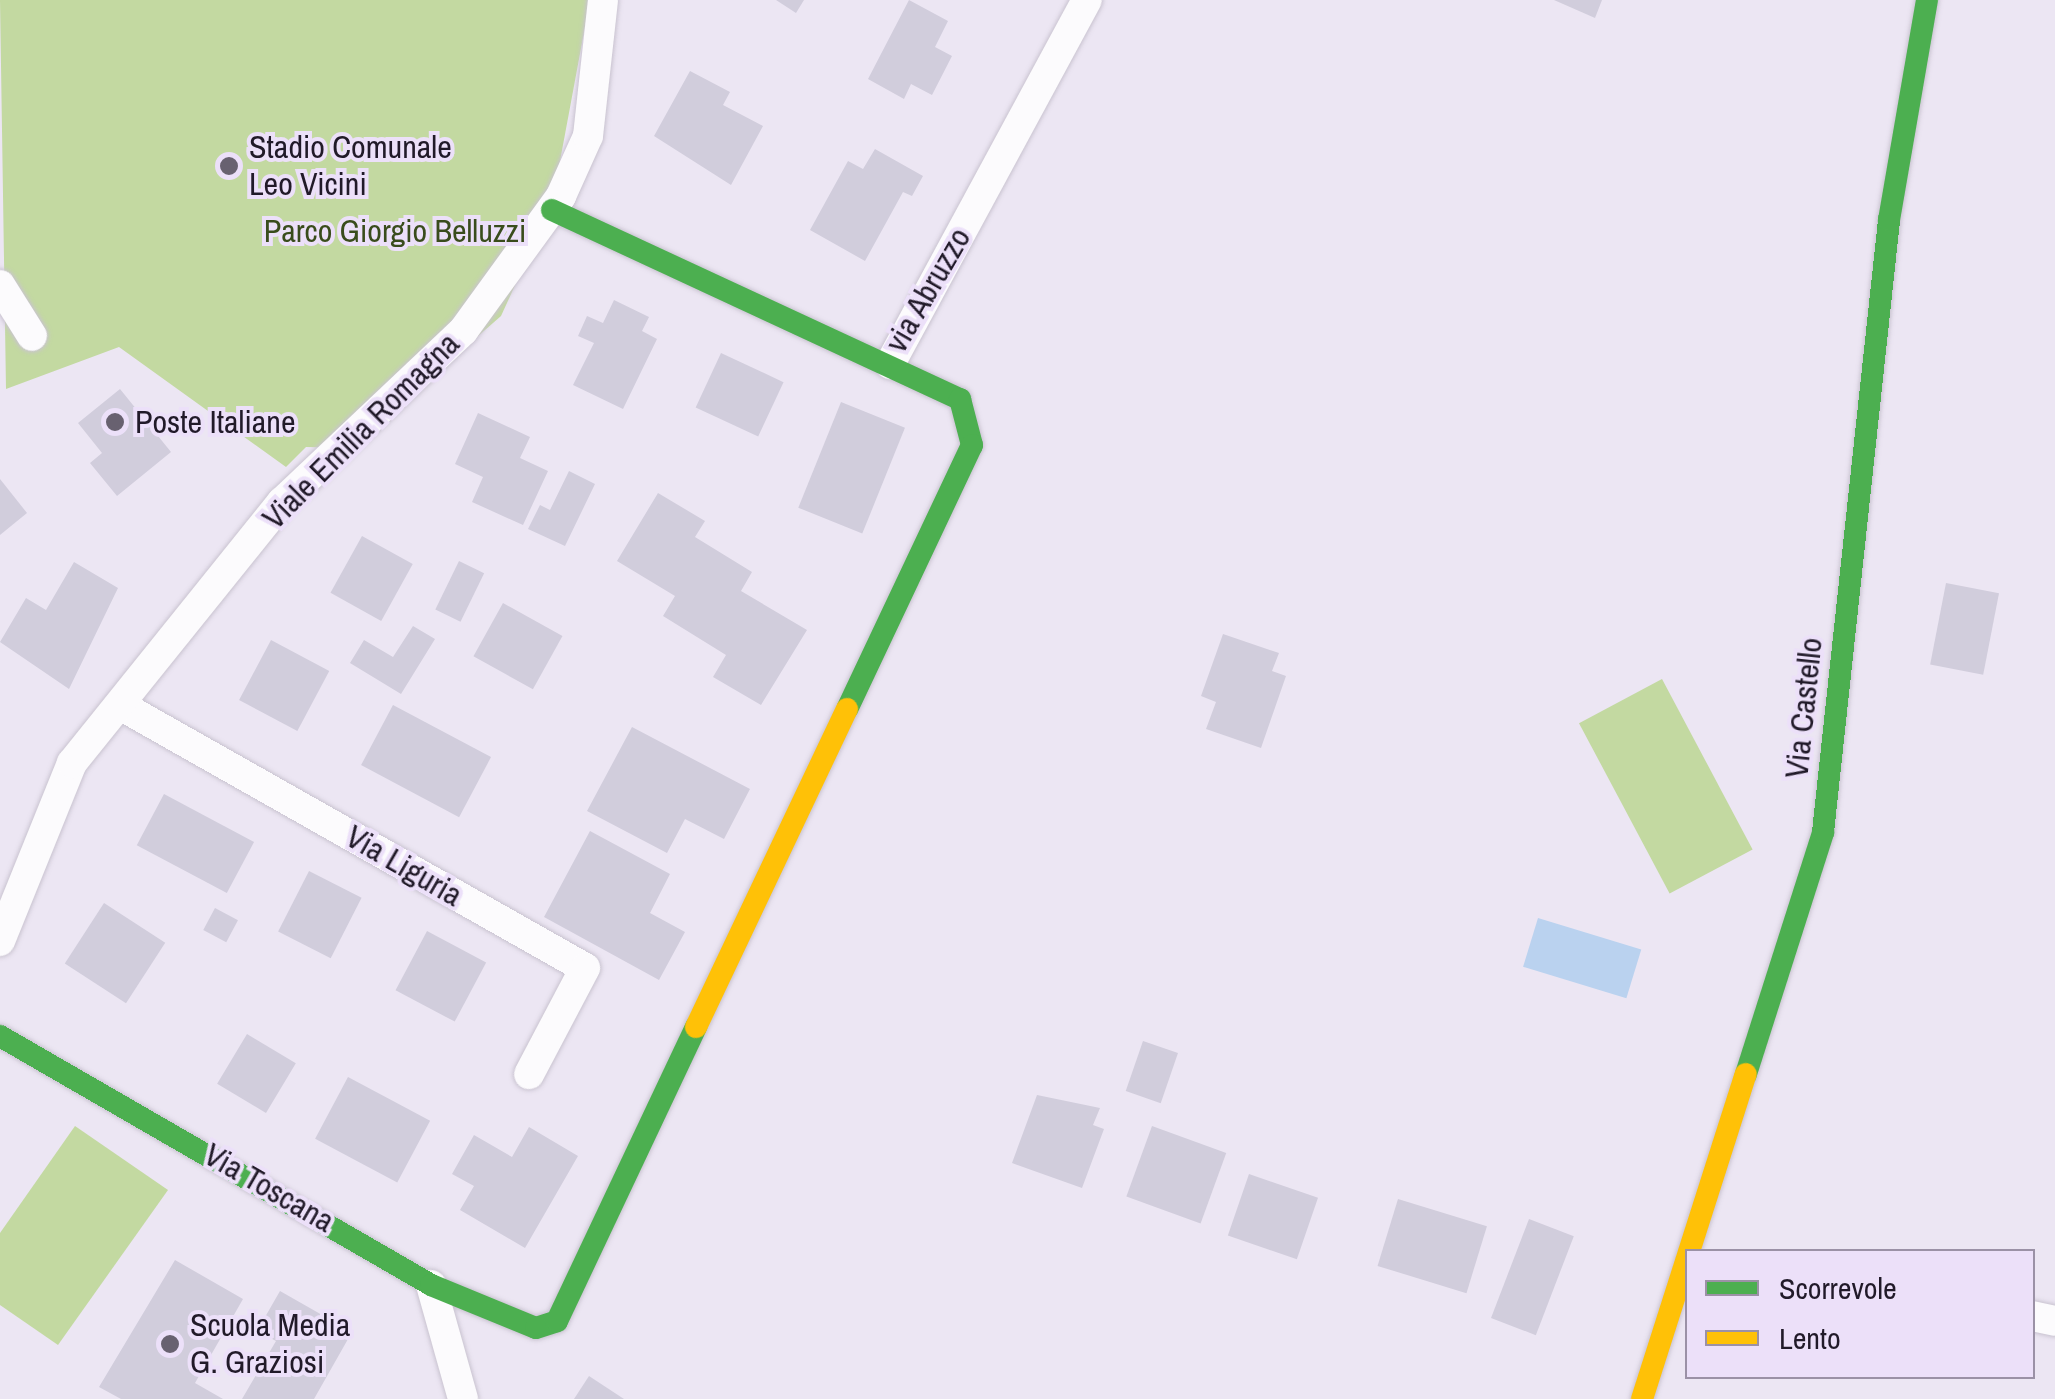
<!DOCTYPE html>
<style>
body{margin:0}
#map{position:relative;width:2055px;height:1399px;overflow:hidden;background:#ece6f3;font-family:"Archivo Narrow",sans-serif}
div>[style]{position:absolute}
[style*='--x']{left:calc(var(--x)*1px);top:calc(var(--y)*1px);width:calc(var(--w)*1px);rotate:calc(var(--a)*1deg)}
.green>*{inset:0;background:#c3d9a1;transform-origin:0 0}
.water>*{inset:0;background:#bad2ef;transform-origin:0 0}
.building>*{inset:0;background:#d1cddc;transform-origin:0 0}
.roads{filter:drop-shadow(0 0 2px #c9c3d0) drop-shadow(0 0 2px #c9c3d0)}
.street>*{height:30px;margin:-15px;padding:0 15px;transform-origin:15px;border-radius:15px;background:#fcfbfd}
.fast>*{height:22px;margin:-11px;padding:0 11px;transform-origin:11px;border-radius:11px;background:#4caf50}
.slow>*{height:22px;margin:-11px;padding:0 11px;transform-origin:11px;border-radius:11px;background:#ffc107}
.dots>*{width:28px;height:28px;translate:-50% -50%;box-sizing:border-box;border:5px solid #ece0f9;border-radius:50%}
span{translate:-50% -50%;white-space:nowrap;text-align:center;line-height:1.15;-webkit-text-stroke:8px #ece0f9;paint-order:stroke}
.poi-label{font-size:32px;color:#211a29}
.left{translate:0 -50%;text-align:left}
.park-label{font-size:32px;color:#394c1c}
.street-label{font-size:32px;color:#211a29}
.legend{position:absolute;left:1685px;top:1249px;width:350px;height:130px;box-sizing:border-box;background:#ece0f9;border:2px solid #9b91a6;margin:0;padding:12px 18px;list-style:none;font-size:30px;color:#211a29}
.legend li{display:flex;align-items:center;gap:20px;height:50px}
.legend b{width:50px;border:2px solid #9b91a6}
</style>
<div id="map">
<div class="green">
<div style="clip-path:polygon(0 0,590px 0,552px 204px,501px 316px,350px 448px,306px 447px,286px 467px,119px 347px,6px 389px)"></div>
<div style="left:1662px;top:679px;width:193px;height:94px;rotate:62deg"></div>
<div style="clip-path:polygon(75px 1126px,168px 1190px,58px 1345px,0 1305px,0 1233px)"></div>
</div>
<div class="water">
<div style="left:1538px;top:918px;width:108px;height:51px;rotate:17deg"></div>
</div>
<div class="building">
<div style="clip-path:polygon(776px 0,804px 0,796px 13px)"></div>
<div style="clip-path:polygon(909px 0,948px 21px,935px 47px,952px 56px,932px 95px,911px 84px,904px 99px,868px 79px)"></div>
<div style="clip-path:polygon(1554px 0,1602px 0,1595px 18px)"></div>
<div style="clip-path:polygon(690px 71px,730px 92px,723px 105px,763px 126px,731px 185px,654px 136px)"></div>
<div style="clip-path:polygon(875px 149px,923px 176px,912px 196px,903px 192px,865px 261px,810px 230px,848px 161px,863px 169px)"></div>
<div style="clip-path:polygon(614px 300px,649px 317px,642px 331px,657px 339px,623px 409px,573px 385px,594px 343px,578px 336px,587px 316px,603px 323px)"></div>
<div style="left:721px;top:353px;width:69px;height:60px;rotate:25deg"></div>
<div style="clip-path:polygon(120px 389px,171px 452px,117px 496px,90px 463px,102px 453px,78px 423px)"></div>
<div style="left:841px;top:402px;width:69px;height:114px;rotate:22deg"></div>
<div style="clip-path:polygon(478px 413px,530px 437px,520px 458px,548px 471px,523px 525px,472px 502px,483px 477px,455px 464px)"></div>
<div style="clip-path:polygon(569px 471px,595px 484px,565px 546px,528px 529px,540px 505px,550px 510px)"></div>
<div style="clip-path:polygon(0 479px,27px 513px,0 535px)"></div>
<div style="clip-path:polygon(658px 493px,705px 521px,695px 537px,752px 572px,741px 591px,807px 630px,761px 705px,713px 677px,726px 655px,663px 616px,675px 596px,617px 561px)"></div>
<div style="left:362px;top:536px;width:58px;height:65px;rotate:29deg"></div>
<div style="left:459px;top:561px;width:28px;height:54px;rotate:26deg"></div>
<div style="clip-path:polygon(74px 562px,118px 588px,69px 689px,0 642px,26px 598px,46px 610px)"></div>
<div style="left:1946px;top:583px;width:54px;height:83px;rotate:11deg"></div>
<div style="left:503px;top:603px;width:68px;height:61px;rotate:29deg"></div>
<div style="clip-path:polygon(413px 626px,435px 639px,401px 694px,350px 663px,364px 640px,393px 657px)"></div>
<div style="clip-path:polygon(1223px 634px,1279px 653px,1272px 671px,1286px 676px,1261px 748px,1206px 729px,1216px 702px,1201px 696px)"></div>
<div style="left:271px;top:640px;width:66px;height:68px;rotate:28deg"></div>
<div style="left:393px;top:705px;width:111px;height:68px;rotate:28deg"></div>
<div style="clip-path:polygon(632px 727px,750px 789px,724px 839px,685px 819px,667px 853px,587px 811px)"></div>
<div style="left:164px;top:794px;width:102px;height:58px;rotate:28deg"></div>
<div style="clip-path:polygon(590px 831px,670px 874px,650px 913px,685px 932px,659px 980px,544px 917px)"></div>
<div style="left:309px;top:871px;width:59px;height:68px;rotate:27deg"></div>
<div style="left:104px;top:903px;width:73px;height:72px;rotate:33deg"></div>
<div style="left:215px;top:908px;width:26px;height:25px;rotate:28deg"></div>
<div style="left:427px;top:931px;width:67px;height:67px;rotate:28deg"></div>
<div style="left:247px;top:1034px;width:57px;height:58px;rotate:31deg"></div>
<div style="left:1143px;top:1041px;width:37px;height:53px;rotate:19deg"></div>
<div style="left:348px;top:1077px;width:93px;height:70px;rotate:28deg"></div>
<div style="clip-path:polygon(1037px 1095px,1100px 1108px,1093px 1125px,1104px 1129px,1082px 1188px,1012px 1163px)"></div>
<div style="left:1152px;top:1126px;width:79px;height:75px;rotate:20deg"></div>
<div style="clip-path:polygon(529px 1127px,578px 1156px,525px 1248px,460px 1210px,474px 1186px,452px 1174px,474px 1135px,512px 1157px)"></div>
<div style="left:1249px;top:1174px;width:73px;height:65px;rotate:19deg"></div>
<div style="left:1398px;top:1199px;width:93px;height:70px;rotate:17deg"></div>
<div style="left:1529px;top:1219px;width:48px;height:106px;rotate:21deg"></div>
<div style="clip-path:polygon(175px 1260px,243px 1299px,195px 1383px,223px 1399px,121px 1399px,99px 1387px)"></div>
<div style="clip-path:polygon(280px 1291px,352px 1332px,314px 1399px,242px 1399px,276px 1341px,257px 1331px)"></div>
<div style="clip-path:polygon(589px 1376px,624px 1399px,574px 1399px)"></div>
</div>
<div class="roads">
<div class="street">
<div style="--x:0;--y:285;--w:60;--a:57.9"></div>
<div style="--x:890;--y:364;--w:414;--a:-61.6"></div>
<div style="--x:120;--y:705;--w:534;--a:29.49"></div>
<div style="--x:585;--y:968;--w:120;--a:117.8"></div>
<div style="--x:0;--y:941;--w:192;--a:-68"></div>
<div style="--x:72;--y:763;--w:335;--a:-51.2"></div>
<div style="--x:282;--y:502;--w:249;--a:-43.4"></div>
<div style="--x:463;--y:331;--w:167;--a:-54"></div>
<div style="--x:561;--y:196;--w:66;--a:-65.8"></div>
<div style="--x:588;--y:136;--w:137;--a:-83.7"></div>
<div style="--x:431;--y:1285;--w:118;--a:74.3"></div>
<div style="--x:2032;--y:1316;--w:24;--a:12"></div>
</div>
<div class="fast">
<div style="--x:552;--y:210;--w:450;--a:24.9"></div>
<div style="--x:960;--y:399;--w:48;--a:75.4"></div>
<div style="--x:972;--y:445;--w:292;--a:115.3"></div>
<div style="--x:0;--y:1036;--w:498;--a:30"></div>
<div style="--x:431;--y:1285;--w:113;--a:22.3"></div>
<div style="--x:536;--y:1328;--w:22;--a:-18"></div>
<div style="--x:557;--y:1321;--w:325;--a:-64.7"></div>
<div style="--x:1746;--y:1074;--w:254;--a:-72.3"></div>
<div style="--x:1823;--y:832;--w:616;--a:-83.84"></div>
<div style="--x:1889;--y:220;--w:223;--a:-80.2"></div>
</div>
<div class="slow">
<div style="--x:696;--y:1027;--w:352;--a:-64.6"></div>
<div style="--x:1642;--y:1399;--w:341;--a:-72.3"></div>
</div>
</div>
<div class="dots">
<div style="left:229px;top:166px;background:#686170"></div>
<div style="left:115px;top:422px;background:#686170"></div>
<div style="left:170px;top:1344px;background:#686170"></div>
</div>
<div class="poi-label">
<span class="left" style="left:249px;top:166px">Stadio Comunale<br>Leo Vicini</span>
<span class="left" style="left:135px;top:422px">Poste Italiane</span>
<span class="left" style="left:190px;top:1344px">Scuola Media<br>G. Graziosi</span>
</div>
<div class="park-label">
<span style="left:395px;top:231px">Parco Giorgio Belluzzi</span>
</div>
<div class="street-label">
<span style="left:928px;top:290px;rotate:-60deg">via Abruzzo</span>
<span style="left:361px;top:431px;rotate:-45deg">Viale Emilia Romagna</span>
<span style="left:1804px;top:708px;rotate:-84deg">Via Castello</span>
<span style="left:404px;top:866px;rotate:30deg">Via Liguria</span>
<span style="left:269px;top:1188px;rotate:30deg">Via Toscana</span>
</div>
<ul class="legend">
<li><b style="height:12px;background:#4caf50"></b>Scorrevole</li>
<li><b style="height:12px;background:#ffc107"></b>Lento</li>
</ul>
</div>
